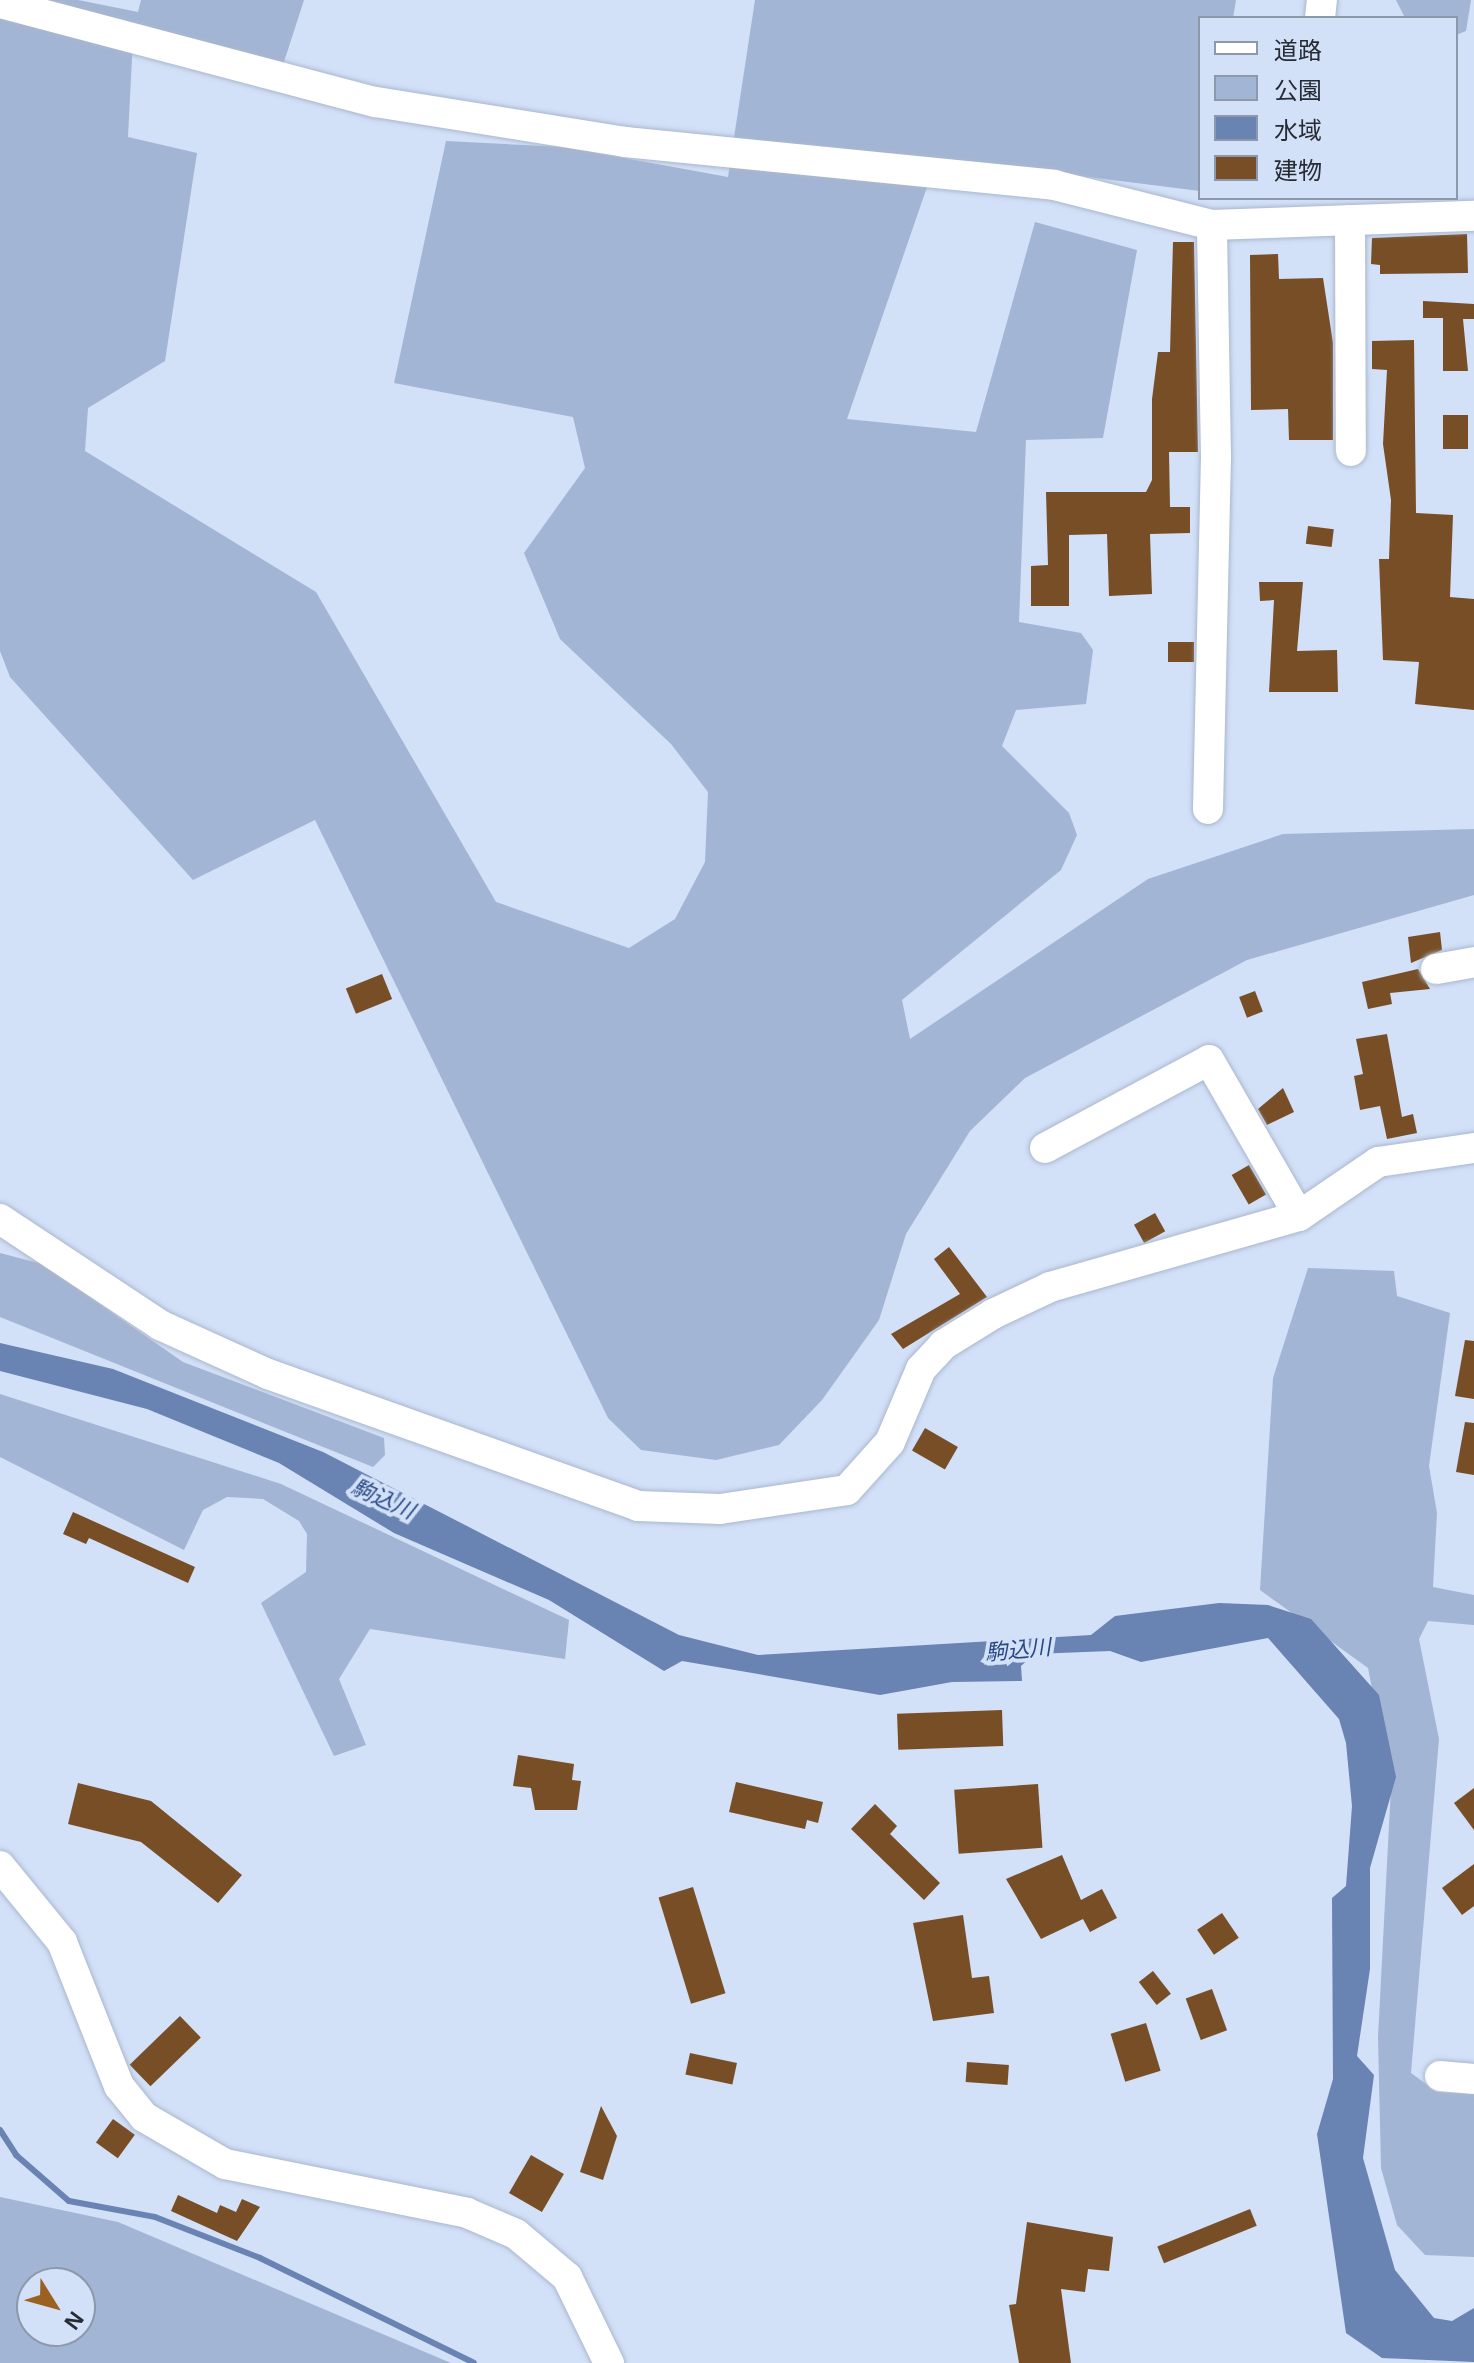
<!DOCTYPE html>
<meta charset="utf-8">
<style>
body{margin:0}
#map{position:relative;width:1474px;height:2363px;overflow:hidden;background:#d2e0f8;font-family:Arial,"Noto Sans JP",sans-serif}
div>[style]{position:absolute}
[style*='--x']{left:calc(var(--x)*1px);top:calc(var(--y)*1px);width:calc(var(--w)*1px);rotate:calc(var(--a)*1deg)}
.green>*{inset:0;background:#a3b5d4}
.water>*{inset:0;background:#6983b2}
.stream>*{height:6px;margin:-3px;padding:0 3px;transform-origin:3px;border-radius:3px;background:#6983b2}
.building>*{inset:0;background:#774e26;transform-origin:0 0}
.roads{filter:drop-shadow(0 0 2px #aab7ce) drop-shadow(0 0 2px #aab7ce)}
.minor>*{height:30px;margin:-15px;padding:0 15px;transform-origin:15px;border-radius:15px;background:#fff}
span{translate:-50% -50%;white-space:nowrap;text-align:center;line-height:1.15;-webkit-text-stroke:8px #d2e0f8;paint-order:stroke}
.water-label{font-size:22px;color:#284885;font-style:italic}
.legend{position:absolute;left:1198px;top:16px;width:260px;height:184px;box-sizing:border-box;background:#d2e0f8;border:2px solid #8d98aa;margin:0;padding:10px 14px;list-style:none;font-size:24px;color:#262b34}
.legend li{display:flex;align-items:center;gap:16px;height:40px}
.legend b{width:40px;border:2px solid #8d98aa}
.north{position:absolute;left:16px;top:2267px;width:80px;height:80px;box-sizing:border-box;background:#d2e0f8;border:2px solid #8d98aa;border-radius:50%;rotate:127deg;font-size:22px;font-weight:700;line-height:32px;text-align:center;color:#262b34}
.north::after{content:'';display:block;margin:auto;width:28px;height:36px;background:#9b6121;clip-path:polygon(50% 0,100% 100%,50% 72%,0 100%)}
</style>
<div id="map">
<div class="green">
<div style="clip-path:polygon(0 0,78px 0,138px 12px,141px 0,304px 0,283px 65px,133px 38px,128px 137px,197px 153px,165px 361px,88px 408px,85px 451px,316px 592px,496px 902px,629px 948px,675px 919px,705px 862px,708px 792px,671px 744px,560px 639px,524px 553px,585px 468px,573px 417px,394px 383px,446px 141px,564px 147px,728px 177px,755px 0,1236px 0,1233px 18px,1200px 18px,1200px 191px,937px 158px,847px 419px,976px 432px,1035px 222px,1137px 250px,1103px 438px,1026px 440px,1019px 622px,1081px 633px,1093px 650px,1086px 704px,1016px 710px,1002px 746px,1069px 813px,1077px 835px,1061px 870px,902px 1000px,910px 1039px,1148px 879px,1283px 834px,1474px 829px,1474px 895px,1247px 960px,1025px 1078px,970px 1131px,906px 1234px,879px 1320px,822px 1400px,779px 1445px,716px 1460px,641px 1450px,608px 1418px,315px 820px,193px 880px,10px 677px,0 651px)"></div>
<div style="clip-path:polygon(1396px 0,1471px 0,1466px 31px,1456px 35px,1456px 18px,1405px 18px)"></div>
<div style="clip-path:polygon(0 1253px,42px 1264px,183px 1362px,384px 1438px,385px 1455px,373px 1467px,0 1317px)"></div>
<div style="clip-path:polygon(1308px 1268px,1394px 1271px,1397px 1296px,1450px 1313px,1429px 1466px,1437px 1513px,1433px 1587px,1474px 1595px,1474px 1625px,1428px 1621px,1419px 1639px,1439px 1739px,1411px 2073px,1437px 2092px,1474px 2094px,1474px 2257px,1425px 2255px,1397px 2225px,1381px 2168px,1378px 2037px,1391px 1787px,1368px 1668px,1260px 1590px,1273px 1378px)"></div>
<div style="clip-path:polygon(0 1394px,281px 1484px,569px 1620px,565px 1659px,370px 1629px,339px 1679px,366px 1745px,334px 1756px,261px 1603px,306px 1572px,307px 1534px,299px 1521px,263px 1499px,227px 1497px,203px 1510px,184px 1550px,0 1457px)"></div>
<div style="clip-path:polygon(evenodd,0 2197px,118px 2222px,451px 2363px,0 2363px,0 2197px,32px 2283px,80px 2283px,80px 2331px,32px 2331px,32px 2283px)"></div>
</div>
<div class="water">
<div style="clip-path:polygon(0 1343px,113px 1369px,323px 1452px,679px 1635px,758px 1655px,1091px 1635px,1115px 1616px,1219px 1603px,1268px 1605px,1311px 1619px,1379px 1695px,1396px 1777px,1370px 1868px,1370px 1969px,1357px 2056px,1374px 2075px,1363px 2158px,1395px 2270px,1434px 2318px,1452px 2321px,1474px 2308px,1474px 2362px,1382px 2358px,1346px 2333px,1317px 2134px,1333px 2079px,1332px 1898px,1346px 1886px,1352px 1806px,1346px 1743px,1339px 1719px,1268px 1638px,1141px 1662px,1110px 1651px,1034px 1654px,1021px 1666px,1022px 1681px,952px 1682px,880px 1695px,682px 1661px,664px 1671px,549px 1600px,394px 1533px,279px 1463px,147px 1409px,0 1371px)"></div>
</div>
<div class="stream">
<div style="--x:0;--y:2130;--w:30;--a:57"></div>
<div style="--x:16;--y:2155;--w:70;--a:41"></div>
<div style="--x:69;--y:2201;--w:87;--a:10.5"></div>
<div style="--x:155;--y:2217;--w:113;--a:21.3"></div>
<div style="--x:260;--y:2258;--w:238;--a:26.1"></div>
</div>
<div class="building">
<div style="clip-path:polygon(1467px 234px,1468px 273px,1380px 274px,1380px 265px,1371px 264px,1372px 238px)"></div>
<div style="clip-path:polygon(1173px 242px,1194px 242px,1198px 452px,1169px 452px,1170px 507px,1190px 507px,1190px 533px,1150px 534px,1152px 594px,1109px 596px,1107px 534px,1069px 535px,1069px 606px,1031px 606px,1031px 566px,1048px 565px,1046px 492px,1146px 492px,1152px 480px,1152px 399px,1158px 352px,1170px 352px)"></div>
<div style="clip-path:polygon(1278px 254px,1279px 279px,1323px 278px,1333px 343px,1333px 440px,1289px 440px,1288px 409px,1251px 410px,1250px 255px)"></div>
<div style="clip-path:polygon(1423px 301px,1474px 304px,1474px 319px,1463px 319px,1468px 371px,1443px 371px,1443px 318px,1423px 318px)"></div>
<div style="clip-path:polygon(1414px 340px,1416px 513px,1453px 515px,1450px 597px,1474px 599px,1474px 710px,1415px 704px,1419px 662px,1383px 660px,1379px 559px,1389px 559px,1391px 500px,1383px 444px,1387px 370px,1372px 369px,1372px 341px)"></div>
<div style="left:1443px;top:415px;width:25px;height:34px"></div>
<div style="left:1308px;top:526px;width:26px;height:18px;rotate:7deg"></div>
<div style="clip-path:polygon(1259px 582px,1303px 582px,1297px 651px,1337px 650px,1338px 692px,1269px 692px,1274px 600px,1260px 601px)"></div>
<div style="left:1168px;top:642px;width:26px;height:20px"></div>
<div style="clip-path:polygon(1440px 932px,1442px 950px,1411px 963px,1408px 937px)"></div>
<div style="clip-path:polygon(1418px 969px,1430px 989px,1390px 993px,1392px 1004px,1368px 1009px,1362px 982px)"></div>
<div style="left:382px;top:974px;width:27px;height:39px;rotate:68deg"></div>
<div style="left:1255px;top:991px;width:22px;height:17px;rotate:69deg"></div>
<div style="clip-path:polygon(1387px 1034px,1402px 1117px,1413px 1114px,1417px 1133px,1387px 1139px,1380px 1106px,1360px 1110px,1354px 1076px,1363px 1074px,1356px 1039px)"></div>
<div style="clip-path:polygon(1283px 1088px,1294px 1112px,1267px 1125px,1258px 1109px)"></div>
<div style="left:1249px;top:1165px;width:34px;height:20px;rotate:60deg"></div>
<div style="left:1155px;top:1213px;width:21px;height:24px;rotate:61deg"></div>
<div style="clip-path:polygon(949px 1247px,987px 1297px,903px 1349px,891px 1334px,960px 1294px,934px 1259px)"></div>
<div style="clip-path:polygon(1465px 1340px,1474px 1341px,1474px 1399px,1455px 1396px)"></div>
<div style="clip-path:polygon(1465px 1422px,1474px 1423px,1474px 1475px,1456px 1472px)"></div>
<div style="left:925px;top:1428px;width:38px;height:26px;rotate:30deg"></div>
<div style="clip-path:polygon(73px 1512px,195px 1567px,188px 1583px,89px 1538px,86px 1544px,63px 1534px)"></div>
<div style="left:1002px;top:1710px;width:36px;height:105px;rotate:88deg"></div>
<div style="clip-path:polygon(518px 1755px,574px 1764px,572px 1780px,581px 1781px,577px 1810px,535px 1810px,531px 1788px,513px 1786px)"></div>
<div style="clip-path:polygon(736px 1782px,823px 1802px,818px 1823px,807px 1820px,805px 1829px,729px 1812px)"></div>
<div style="clip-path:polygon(78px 1783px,151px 1801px,242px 1875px,218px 1903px,141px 1842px,68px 1824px)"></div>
<div style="left:1038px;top:1784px;width:64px;height:84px;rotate:86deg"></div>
<div style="clip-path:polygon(1474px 1788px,1474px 1830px,1454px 1803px)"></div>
<div style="clip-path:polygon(875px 1804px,897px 1826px,890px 1834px,940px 1883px,924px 1900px,851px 1829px)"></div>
<div style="clip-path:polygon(1062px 1855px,1081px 1900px,1102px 1889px,1117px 1918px,1090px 1932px,1083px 1919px,1041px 1939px,1006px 1879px)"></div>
<div style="clip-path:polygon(1474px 1864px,1474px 1906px,1462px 1915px,1442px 1888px)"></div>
<div style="left:693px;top:1887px;width:111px;height:36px;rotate:73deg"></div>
<div style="left:1222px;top:1913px;width:30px;height:30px;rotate:56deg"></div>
<div style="clip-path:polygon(963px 1915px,972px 1978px,989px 1976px,994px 2013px,933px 2021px,913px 1923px)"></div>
<div style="left:1153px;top:1971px;width:29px;height:18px;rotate:52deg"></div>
<div style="left:1212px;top:1989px;width:44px;height:28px;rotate:70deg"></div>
<div style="left:180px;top:2016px;width:30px;height:70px;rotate:46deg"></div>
<div style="left:1146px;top:2023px;width:50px;height:37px;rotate:73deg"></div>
<div style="left:690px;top:2053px;width:48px;height:22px;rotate:12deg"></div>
<div style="left:967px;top:2062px;width:42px;height:20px;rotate:4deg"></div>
<div style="clip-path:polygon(601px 2106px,617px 2136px,603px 2180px,580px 2172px)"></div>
<div style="left:113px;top:2119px;width:27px;height:29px;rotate:36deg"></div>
<div style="left:531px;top:2155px;width:38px;height:44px;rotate:30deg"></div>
<div style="clip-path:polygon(178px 2195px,217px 2213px,220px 2205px,236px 2212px,242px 2199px,260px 2207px,237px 2241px,171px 2211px)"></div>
<div style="left:1250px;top:2209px;width:18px;height:100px;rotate:68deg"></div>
<div style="clip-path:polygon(1027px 2222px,1113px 2237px,1109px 2271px,1088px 2269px,1085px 2292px,1061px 2289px,1071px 2363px,1019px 2363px,1009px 2305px,1016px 2304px)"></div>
</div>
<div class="roads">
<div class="minor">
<div style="--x:0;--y:3;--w:389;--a:14.8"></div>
<div style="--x:376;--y:102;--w:252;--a:9.1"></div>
<div style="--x:625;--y:142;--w:431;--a:5.7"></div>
<div style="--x:1054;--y:185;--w:163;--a:14.2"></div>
<div style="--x:1212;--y:225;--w:262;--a:-2"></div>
<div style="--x:1320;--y:18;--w:18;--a:-84"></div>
<div style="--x:1350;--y:220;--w:231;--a:89.8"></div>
<div style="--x:1208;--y:809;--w:351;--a:-88.7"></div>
<div style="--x:1216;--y:458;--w:233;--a:-91"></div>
<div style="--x:1436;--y:969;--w:39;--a:-10"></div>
<div style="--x:1045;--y:1148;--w:186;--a:-28.2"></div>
<div style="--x:1209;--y:1060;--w:180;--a:60"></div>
<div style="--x:0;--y:1219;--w:192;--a:33.5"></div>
<div style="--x:160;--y:1325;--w:119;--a:24.4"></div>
<div style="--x:268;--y:1374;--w:393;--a:19.6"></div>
<div style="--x:638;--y:1506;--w:82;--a:2.1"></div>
<div style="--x:720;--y:1509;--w:128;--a:-8.5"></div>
<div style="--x:847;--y:1490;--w:64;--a:-48.1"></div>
<div style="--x:890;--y:1442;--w:79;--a:-67"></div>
<div style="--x:921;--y:1369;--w:33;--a:-47"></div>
<div style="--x:943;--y:1345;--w:59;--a:-31.8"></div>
<div style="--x:993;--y:1314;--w:63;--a:-25.3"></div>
<div style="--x:1050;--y:1287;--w:259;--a:-15.9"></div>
<div style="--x:1299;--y:1216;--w:96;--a:-34.4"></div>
<div style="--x:1378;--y:1162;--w:97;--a:-8.3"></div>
<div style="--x:0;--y:1866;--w:98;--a:50.8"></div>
<div style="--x:62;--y:1942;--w:155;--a:68.4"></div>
<div style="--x:119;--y:2086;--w:40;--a:51"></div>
<div style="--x:144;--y:2117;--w:94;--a:30.1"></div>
<div style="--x:225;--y:2164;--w:247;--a:11.4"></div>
<div style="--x:467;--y:2213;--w:53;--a:23.2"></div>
<div style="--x:516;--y:2234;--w:67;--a:40.1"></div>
<div style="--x:567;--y:2277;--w:96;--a:64"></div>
<div style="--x:1440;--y:2076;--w:34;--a:5"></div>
</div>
</div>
<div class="water-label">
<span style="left:383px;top:1499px;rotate:24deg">駒込川</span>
<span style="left:1018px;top:1650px;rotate:-5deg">駒込川</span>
</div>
<ul class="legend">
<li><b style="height:10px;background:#fff"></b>道路</li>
<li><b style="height:22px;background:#a3b5d4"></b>公園</li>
<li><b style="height:22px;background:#6983b2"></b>水域</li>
<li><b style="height:22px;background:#774e26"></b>建物</li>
</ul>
<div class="north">N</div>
</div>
